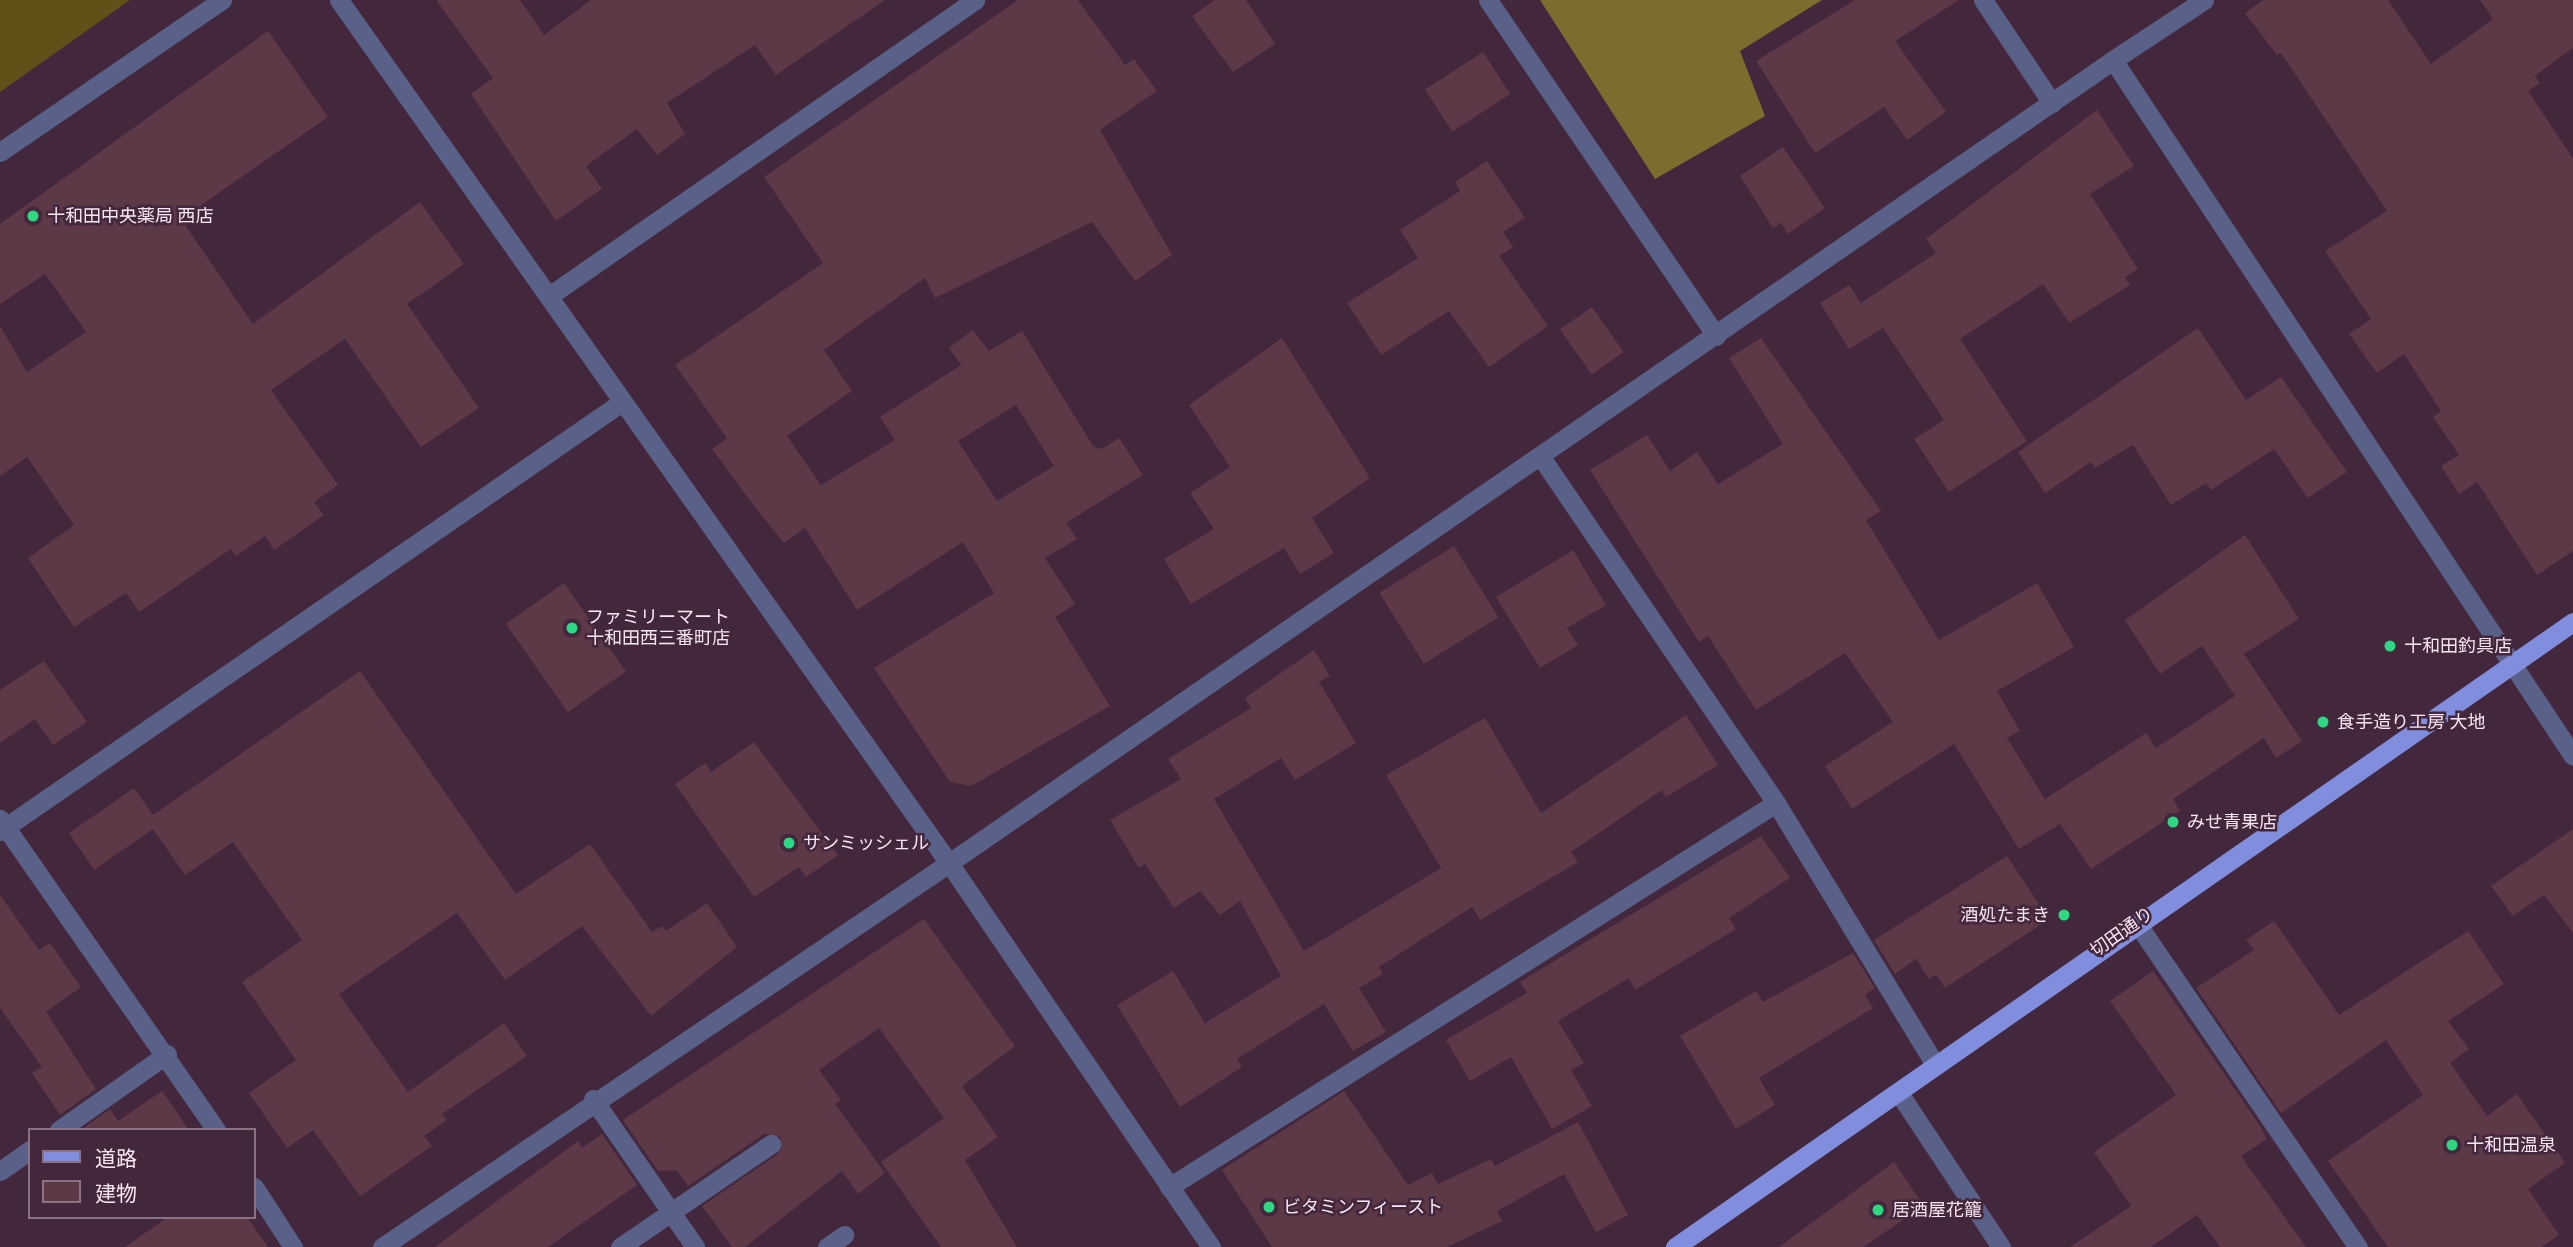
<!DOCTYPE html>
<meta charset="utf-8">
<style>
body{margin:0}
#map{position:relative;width:2573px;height:1247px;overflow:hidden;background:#43273d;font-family:Roboto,"Noto Sans JP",sans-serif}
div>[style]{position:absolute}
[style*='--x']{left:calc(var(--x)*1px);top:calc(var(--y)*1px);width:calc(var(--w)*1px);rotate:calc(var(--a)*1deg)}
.green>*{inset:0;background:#5f5117}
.forest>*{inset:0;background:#7c6c2e}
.building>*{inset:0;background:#5d3947;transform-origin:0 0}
.minor>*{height:19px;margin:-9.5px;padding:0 9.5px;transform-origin:9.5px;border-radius:9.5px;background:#5a6188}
.tertiary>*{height:19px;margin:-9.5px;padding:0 9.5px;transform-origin:9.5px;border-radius:9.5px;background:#5a6188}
.primary>*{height:19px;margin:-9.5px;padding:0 9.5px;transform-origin:9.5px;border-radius:9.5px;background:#808edd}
.dots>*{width:19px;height:19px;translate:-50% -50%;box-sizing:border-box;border:4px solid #43273d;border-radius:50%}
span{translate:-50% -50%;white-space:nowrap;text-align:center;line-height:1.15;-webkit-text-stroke:5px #43273d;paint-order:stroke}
.poi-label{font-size:18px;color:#f8e5f3}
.left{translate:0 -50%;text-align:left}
.right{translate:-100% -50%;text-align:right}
.street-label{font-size:18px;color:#f8e5f3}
.legend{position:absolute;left:28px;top:1128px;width:228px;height:91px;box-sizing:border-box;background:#43273d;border:2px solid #8b7386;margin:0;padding:9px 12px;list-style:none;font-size:21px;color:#f8e5f3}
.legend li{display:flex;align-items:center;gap:14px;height:35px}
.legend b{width:35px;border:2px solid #8b7386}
</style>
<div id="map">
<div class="green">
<div style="clip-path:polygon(0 0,130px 0,0 92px)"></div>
</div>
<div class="forest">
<div style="clip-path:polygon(1540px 0,1822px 0,1740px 51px,1765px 116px,1655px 179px)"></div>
</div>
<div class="building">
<div style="clip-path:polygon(436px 0,520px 0,544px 35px,591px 0,885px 0,776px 75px,755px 45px,667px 103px,685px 134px,657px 155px,637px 129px,586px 166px,602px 189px,556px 221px,471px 94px,493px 78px)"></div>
<div style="clip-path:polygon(evenodd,1018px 0,1078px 0,1125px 65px,1134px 59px,1157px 91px,1100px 130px,1172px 255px,1135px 281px,1092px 222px,935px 298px,925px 278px,824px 350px,852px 391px,787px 436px,821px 485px,895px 440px,880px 417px,961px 365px,949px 348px,973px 330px,989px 351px,1022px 331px,1093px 446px,1102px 449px,1119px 438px,1143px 475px,1066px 523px,1077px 539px,1045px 558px,1075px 604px,1055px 617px,1110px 706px,971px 786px,950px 782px,874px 668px,994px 593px,963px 542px,857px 610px,805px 528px,784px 543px,757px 510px,712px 449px,727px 438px,675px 365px,823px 263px,764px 177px,1018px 0,1016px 405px,1054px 466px,997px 501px,958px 441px,1016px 405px)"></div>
<div style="clip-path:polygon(1215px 0,1246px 0,1275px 44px,1233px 72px,1192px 16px)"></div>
<div style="clip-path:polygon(1855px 0,1959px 0,1895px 41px,1946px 112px,1907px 140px,1884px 107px,1815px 153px,1756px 61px)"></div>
<div style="clip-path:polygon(2263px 0,2388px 0,2431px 64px,2493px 19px,2480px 0,2573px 0,2573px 48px,2535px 76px,2540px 83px,2528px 91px,2573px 159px,2573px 551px,2537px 575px,2477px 482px,2459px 494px,2441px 466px,2459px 455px,2433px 417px,2441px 411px,2404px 354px,2377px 373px,2349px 334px,2371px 319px,2325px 251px,2387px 211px,2281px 53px,2277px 55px,2245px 13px)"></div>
<div style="clip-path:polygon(268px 31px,328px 117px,181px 219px,253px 324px,420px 202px,464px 264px,407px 304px,479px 408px,421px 447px,345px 339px,271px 390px,338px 485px,314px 502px,324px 515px,274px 550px,265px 536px,236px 556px,231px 549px,139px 612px,126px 593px,74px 627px,28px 558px,74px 525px,27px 457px,0 476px,0 326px,27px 372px,86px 332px,45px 274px,0 304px,0 224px)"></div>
<div style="left:1483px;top:52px;width:50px;height:69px;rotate:57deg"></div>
<div style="clip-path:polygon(2097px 110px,2134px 166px,2090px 194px,2138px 269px,2125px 277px,2130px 285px,2069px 323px,2043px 284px,1960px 339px,2027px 441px,1949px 492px,1914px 439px,1944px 420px,1883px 328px,1849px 349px,1820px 303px,1849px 285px,1861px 303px,1936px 253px,1926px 239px)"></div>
<div style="clip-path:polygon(1783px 147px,1825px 208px,1788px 234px,1781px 223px,1773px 228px,1740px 176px)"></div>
<div style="clip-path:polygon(1487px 161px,1525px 218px,1503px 232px,1513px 247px,1499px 256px,1548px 326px,1489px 367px,1449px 311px,1381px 355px,1347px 303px,1418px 258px,1400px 230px,1460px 191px,1455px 182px)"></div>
<div style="left:1592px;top:307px;width:55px;height:39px;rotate:55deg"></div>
<div style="clip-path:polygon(2198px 328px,2246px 400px,2281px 377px,2347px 472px,2308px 498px,2274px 449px,2211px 490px,2206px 483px,2171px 505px,2133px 445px,2095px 468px,2091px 462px,2045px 493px,2018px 452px)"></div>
<div style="clip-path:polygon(1282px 338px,1370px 478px,1312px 518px,1334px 553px,1300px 574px,1284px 548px,1191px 604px,1164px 559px,1214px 529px,1190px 493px,1230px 467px,1189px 405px)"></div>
<div style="clip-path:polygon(1761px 338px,1881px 511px,1866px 520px,1939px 640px,2037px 583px,2074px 647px,1997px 691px,2020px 731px,2007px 738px,2045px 799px,2146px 733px,2156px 748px,2235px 696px,2202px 646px,2160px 674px,2125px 620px,2245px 535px,2299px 619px,2244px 654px,2302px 741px,2276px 758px,2264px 738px,2173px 799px,2180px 811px,2091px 869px,2060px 824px,2019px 849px,1954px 744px,1852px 809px,1825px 766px,1893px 722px,1845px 653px,1756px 710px,1708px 636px,1699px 642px,1590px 470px,1647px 435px,1670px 471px,1697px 452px,1718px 484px,1783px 444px,1729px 358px)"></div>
<div style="left:1454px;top:546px;width:84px;height:88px;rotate:58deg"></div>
<div style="clip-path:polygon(1573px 550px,1606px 605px,1567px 628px,1578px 645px,1540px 668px,1496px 597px)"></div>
<div style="left:564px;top:583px;width:108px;height:71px;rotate:55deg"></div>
<div style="clip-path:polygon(1314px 650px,1330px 676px,1319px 682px,1356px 743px,1295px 780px,1281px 758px,1214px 799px,1304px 951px,1441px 868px,1386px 775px,1485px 718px,1541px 813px,1686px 715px,1718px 765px,1666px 797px,1662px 790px,1571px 852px,1578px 862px,1480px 920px,1472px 907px,1379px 967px,1383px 974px,1359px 988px,1386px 1032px,1353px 1051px,1324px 1004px,1237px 1059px,1242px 1067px,1180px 1107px,1117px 1005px,1173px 971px,1205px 1023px,1281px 976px,1240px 901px,1220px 915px,1200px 891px,1174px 908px,1145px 864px,1139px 868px,1110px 820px,1181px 779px,1168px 759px,1251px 708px,1245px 698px)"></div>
<div style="clip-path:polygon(44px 661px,87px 722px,53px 745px,35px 719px,0 743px,0 690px)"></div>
<div style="clip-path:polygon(360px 671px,516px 894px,590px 844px,652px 932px,662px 926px,666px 931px,707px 903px,737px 947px,651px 1016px,582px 926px,505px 980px,457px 913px,339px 994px,408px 1092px,504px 1023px,527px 1056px,442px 1114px,447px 1120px,424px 1136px,432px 1146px,360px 1196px,313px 1130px,287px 1148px,249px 1093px,296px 1060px,242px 982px,302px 940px,233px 842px,185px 875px,153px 829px,94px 870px,69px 833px,134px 788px,153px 815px)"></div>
<div style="clip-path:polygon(754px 742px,838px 855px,806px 877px,799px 867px,754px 897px,675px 784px,705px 763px,711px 772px)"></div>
<div style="clip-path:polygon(2573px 829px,2573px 933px,2544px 895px,2513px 916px,2491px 886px)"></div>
<div style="clip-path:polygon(1761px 836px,1790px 878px,1729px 918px,1736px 929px,1635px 990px,1629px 978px,1558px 1021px,1584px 1063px,1571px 1070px,1592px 1106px,1552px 1129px,1511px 1057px,1470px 1081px,1446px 1040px,1527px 993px,1520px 982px)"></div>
<div style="clip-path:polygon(2007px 856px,2049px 919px,1945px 988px,1936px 975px,1929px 979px,1916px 959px,1895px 974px,1874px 940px)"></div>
<div style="clip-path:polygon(0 895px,39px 950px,50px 943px,81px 987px,46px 1012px,96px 1089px,60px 1115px,32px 1073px,42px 1067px,0 1008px)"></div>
<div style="clip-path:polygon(924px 919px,1015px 1046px,962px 1086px,998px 1137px,965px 1160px,1017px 1247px,941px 1247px,881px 1162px,944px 1118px,879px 1028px,819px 1070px,841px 1100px,835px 1104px,885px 1173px,858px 1194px,842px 1171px,745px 1247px,732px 1247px,702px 1206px,778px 1154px,781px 1137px,764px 1134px,688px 1186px,677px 1170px,658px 1171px,623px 1120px)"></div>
<div style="clip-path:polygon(2274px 921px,2339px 1015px,2468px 931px,2504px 984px,2448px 1021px,2469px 1049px,2450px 1063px,2487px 1116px,2517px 1094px,2565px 1163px,2528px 1189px,2559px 1235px,2542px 1247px,2388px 1247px,2328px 1161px,2423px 1095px,2386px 1040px,2281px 1113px,2196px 988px,2254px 950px,2246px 940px)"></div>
<div style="clip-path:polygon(1853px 953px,1875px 988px,1865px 995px,1873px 1008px,1759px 1078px,1775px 1105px,1736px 1129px,1680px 1036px,1756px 991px,1763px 1002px)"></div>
<div style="clip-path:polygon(2153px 971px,2261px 1127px,2267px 1139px,2241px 1156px,2306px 1247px,2220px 1247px,2197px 1215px,2151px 1247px,2070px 1247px,2131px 1206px,2094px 1152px,2176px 1095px,2110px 1001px)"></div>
<div style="clip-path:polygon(162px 1091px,189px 1130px,81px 1130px,110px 1109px,118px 1121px)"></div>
<div style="clip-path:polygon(1344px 1091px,1408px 1185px,1432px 1173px,1438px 1184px,1491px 1159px,1495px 1166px,1578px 1122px,1628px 1215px,1596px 1232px,1564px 1174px,1497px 1211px,1502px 1221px,1447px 1247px,1272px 1247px,1222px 1170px)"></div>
<div style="clip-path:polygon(602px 1134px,637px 1185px,548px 1247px,435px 1247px,578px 1141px,582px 1148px)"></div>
<div style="clip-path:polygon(1894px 1162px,1924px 1206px,1863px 1247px,1779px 1247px)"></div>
<div style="clip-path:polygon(168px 1217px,247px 1217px,268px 1247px,125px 1247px)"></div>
</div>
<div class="minor">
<div style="--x:1983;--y:0;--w:124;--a:56.2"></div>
<div style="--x:1541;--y:457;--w:418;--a:55.8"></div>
<div style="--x:1776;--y:803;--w:306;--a:58.7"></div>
<div style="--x:949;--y:863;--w:1414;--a:-34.6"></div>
<div style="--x:2113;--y:60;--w:834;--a:56.54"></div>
<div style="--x:2136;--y:922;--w:394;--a:55.7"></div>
<div style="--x:1899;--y:1093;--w:185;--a:56.5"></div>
<div style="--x:593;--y:1099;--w:180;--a:55.4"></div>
<div style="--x:59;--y:1130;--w:132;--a:-35.1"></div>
<div style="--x:0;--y:1171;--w:37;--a:-35"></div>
<div style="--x:1169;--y:1187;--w:718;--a:-32.32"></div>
<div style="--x:620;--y:1247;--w:183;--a:-34.3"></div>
<div style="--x:827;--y:1247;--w:21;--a:-35"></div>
</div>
<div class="tertiary">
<div style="--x:339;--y:0;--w:1057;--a:54.75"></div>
<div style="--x:949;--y:863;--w:465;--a:55.7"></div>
<div style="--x:1488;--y:0;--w:406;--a:55.8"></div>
<div style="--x:2113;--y:60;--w:109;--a:-33.4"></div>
<div style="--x:0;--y:152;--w:269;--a:-34.4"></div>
<div style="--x:549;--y:296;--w:519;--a:-34.79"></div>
<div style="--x:0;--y:819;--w:379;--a:55.2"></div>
<div style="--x:0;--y:831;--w:752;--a:-34.6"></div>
<div style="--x:254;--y:1187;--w:72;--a:57"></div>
<div style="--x:382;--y:1247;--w:685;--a:-34.11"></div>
</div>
<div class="primary">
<div style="--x:1675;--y:1247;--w:1094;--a:-34.84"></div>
</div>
<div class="dots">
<div style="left:33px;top:216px;background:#2ed883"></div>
<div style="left:572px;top:628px;background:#2ed883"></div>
<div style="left:2390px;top:646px;background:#2ed883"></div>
<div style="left:2323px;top:722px;background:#2ed883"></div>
<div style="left:2173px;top:822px;background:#2ed883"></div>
<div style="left:789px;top:843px;background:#2ed883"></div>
<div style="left:2064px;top:915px;background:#2ed883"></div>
<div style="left:2452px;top:1145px;background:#2ed883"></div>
<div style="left:1269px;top:1207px;background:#2ed883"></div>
<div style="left:1878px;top:1210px;background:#2ed883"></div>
</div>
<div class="poi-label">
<span class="left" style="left:47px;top:216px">十和田中央薬局 西店</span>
<span class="left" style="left:586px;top:628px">ファミリーマート<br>十和田西三番町店</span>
<span class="left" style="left:2404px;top:646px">十和田釣具店</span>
<span class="left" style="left:2337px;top:722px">食手造り工房 大地</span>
<span class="left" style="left:2187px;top:822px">みせ青果店</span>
<span class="left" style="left:803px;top:843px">サンミッシェル</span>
<span class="right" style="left:2050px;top:915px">酒処たまき</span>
<span class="left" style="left:2466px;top:1145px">十和田温泉</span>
<span class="left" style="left:1283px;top:1207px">ビタミンフィースト</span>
<span class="left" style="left:1892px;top:1210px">居酒屋花籠</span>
</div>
<div class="street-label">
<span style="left:2122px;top:932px;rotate:-35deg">切田通り</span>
</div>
<ul class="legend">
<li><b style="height:9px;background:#808edd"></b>道路</li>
<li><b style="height:19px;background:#5d3947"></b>建物</li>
</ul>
</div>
